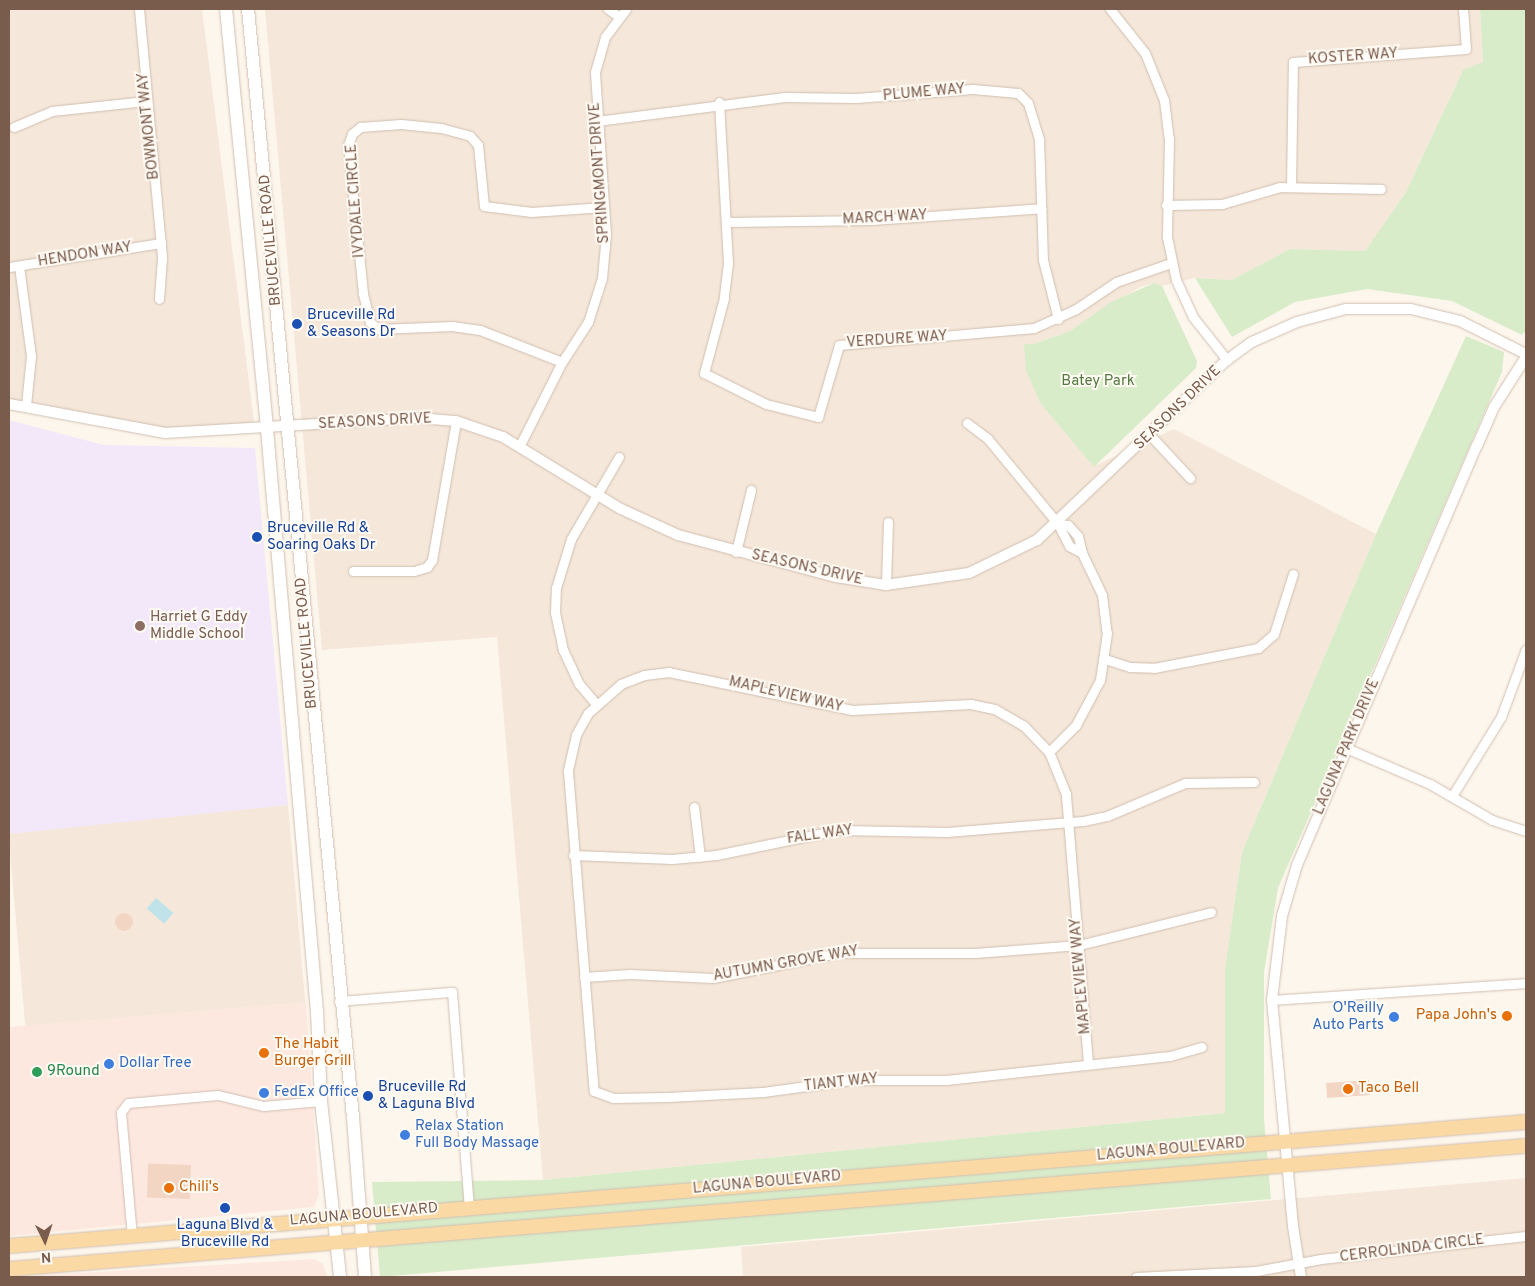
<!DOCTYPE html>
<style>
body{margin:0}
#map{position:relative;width:1535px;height:1286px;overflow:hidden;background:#fdf6ec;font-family:Overpass,sans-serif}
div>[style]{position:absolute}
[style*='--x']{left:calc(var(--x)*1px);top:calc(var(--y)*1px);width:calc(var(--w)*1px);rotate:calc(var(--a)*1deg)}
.residential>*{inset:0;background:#f5e8da;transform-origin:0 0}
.commercial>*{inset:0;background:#fde8e0}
.education>*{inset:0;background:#f3e8fa}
.green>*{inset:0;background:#d8ecc9}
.water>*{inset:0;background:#bfe3e8;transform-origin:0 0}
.building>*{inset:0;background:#f3d5c3;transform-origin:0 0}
.round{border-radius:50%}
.roads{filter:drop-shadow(0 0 1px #d1beb0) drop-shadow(0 0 1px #d1beb0)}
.minor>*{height:9px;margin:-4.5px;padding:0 4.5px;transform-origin:4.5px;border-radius:4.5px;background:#fff}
.tertiary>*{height:10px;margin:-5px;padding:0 5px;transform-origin:5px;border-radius:5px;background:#fff}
.secondary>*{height:12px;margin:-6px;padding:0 6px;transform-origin:6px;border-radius:6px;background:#fff}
.primary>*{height:14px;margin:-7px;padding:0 7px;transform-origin:7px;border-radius:7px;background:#fbd9a5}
.dots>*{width:14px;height:14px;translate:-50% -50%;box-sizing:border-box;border:2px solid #fffaf3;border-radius:50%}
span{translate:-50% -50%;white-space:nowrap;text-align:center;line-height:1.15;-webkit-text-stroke:4px #fffaf3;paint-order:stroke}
.street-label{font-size:15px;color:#7a5c4d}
.transit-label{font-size:15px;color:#164399}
.left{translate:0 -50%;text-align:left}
.park-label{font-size:15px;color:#537a41}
.education-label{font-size:15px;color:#785e54}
.shop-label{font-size:15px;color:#366cbe}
.right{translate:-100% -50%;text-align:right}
.food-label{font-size:15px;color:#c56008}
.leisure-label{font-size:15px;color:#27864d}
.frame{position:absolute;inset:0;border:10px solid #7a5c4d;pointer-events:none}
.north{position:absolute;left:20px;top:1216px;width:50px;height:50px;-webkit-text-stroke:4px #fffaf3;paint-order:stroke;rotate:176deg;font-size:14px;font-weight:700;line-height:20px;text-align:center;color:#7a5c4d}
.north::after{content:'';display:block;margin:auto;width:18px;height:22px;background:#7a5c4d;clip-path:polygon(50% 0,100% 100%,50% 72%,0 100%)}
</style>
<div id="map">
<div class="residential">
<div style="clip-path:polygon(9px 9px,202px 9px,255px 430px,140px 431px,9px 405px)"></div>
<div style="clip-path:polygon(265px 9px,1480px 9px,1483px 62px,1463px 70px,1406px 192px,1365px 251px,1290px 249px,1232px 280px,1195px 278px,1162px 286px,1154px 283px,1140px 287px,1070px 331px,1034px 344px,1024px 344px,1027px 370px,1040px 403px,1094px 466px,1174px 429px,1376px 534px,1242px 852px,1225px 968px,1225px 1113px,543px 1180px,497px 637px,322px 650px)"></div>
<div style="left:288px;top:805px;width:198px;height:281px;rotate:85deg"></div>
<div style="clip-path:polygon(1526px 1178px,1526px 1277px,743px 1277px,741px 1247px)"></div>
</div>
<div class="commercial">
<div style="clip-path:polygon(306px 1002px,319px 1195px,314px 1207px,9px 1236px,9px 1027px)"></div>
<div style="clip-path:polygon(314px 1259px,323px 1264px,328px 1277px,18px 1277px)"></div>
</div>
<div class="education">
<div style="clip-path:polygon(9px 420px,104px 445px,255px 448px,288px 805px,9px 834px)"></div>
</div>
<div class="green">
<div style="clip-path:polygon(1480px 9px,1526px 9px,1526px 331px,1522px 335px,1452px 301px,1367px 289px,1295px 302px,1232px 337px,1195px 278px,1232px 280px,1290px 249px,1365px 251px,1406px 192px,1463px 70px,1483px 62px)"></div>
<div style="clip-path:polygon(1154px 283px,1162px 286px,1197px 361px,1196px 368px,1094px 467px,1040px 403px,1026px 370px,1024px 344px,1034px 344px,1070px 331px,1111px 302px)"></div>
<div style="clip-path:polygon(1466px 336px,1504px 352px,1502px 372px,1278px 888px,1264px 972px,1264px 1119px,1271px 1199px,380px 1277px,372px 1182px,543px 1180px,1225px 1113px,1225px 968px,1242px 852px,1376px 534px)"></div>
</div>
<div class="water">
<div style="left:156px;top:898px;width:23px;height:14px;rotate:41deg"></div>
</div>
<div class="building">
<div class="round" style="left:115px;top:913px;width:18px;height:18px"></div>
<div style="left:1369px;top:1080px;width:15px;height:43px;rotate:86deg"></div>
<div style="left:191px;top:1165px;width:34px;height:43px;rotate:92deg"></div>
</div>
<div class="roads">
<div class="minor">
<div style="--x:139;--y:9;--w:250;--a:84.7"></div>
<div style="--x:162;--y:258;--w:41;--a:94.2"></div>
<div style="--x:608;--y:9;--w:12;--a:35"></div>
<div style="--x:1110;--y:9;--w:56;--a:51.5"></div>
<div style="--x:1145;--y:53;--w:51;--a:68"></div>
<div style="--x:1164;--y:100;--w:38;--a:83"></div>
<div style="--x:1169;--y:138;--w:99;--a:91.2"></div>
<div style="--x:1167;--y:237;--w:44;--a:78.2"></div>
<div style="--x:1176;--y:280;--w:41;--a:65.3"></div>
<div style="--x:1193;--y:317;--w:55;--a:51.7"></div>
<div style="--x:719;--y:102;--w:161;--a:86.8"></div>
<div style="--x:728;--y:263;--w:35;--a:97"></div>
<div style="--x:724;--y:298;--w:78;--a:104.9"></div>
<div style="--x:704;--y:373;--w:69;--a:26.6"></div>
<div style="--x:766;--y:404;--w:54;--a:14"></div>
<div style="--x:818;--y:417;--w:75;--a:-73.7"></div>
<div style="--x:839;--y:345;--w:196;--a:-5"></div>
<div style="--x:1034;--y:328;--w:46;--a:-24.3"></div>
<div style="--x:1076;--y:309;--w:48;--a:-34"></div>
<div style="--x:1116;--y:282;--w:58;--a:-19.1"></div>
<div style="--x:597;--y:121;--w:189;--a:-7.3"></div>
<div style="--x:784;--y:97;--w:72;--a:0.8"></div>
<div style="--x:856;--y:98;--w:117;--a:-4.4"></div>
<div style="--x:973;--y:89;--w:45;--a:5.1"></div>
<div style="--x:1018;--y:93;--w:14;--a:45"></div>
<div style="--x:1028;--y:103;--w:39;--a:73"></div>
<div style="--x:1039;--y:140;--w:120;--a:88.1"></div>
<div style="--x:1043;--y:260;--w:61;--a:75.7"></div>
<div style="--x:14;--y:127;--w:41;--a:-22.8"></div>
<div style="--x:52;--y:111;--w:94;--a:-6.1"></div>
<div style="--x:1291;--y:186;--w:124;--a:-89.1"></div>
<div style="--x:1293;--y:62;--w:173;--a:-4.3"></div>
<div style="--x:1466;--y:49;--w:40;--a:-94.3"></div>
<div style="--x:1166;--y:205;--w:56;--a:-1"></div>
<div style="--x:1222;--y:204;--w:60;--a:-16.3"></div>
<div style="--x:1280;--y:187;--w:101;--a:1.1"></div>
<div style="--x:728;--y:222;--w:144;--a:-0.8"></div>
<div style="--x:872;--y:220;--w:170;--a:-4"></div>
<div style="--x:19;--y:266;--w:91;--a:82.4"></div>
<div style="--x:31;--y:356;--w:49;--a:95.8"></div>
<div style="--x:9;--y:267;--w:154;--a:-9"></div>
<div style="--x:562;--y:362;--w:88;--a:-158.7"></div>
<div style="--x:480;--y:330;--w:27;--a:-172"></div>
<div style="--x:453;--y:326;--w:75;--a:177.7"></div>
<div style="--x:378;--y:329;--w:11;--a:-139"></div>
<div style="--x:370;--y:322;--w:30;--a:-104"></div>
<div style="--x:363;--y:293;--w:149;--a:-95.8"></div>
<div style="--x:348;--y:145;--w:12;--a:-70"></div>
<div style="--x:352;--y:134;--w:11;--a:-41"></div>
<div style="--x:360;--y:127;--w:41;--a:-4.2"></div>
<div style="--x:401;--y:124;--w:40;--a:5.7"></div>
<div style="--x:441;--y:128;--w:30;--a:15"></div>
<div style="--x:470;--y:136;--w:12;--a:48"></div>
<div style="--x:478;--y:145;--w:61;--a:84.4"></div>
<div style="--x:484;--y:206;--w:48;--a:7.1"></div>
<div style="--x:532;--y:212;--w:72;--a:-4"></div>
<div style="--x:967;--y:423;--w:26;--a:37"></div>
<div style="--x:988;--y:439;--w:110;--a:50.5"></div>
<div style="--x:1058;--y:524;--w:25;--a:63"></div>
<div style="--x:1069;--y:546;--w:15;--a:28"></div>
<div style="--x:1082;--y:553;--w:47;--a:64.5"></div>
<div style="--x:1102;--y:595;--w:38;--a:83"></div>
<div style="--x:1107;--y:633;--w:48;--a:98.5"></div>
<div style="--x:1100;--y:680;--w:51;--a:118.1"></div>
<div style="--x:1076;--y:725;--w:38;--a:135"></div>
<div style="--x:1150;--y:435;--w:59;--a:47.1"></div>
<div style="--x:520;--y:445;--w:93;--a:-63.2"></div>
<div style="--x:562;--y:362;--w:48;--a:-57"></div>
<div style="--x:588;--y:322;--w:46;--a:-72.3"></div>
<div style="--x:602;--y:278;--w:44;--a:-84.8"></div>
<div style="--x:606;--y:234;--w:162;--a:-93.9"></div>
<div style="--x:595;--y:72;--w:36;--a:-74"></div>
<div style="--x:605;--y:37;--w:35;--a:-53"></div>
<div style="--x:1058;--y:524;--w:10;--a:6"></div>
<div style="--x:1068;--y:525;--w:15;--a:48"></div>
<div style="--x:1078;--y:536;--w:17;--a:77"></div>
<div style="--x:736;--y:552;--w:64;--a:-76.4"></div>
<div style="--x:353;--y:571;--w:61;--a:0"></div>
<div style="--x:414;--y:571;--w:14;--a:-17"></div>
<div style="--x:427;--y:567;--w:9;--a:-54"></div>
<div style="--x:432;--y:560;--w:141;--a:-80.2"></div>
<div style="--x:886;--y:585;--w:63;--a:-88.2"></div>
<div style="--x:1105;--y:659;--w:26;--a:18"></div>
<div style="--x:1130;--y:667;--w:24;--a:2"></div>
<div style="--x:1154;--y:668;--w:106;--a:-10.9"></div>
<div style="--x:1258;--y:648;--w:21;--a:-41"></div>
<div style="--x:1274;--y:634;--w:63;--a:-72.4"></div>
<div style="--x:596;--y:704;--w:26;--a:-130"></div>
<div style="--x:579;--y:684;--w:38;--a:-115"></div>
<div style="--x:563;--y:650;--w:38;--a:-102"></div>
<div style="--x:555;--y:613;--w:25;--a:-88"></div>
<div style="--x:556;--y:588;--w:51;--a:-73"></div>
<div style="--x:571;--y:539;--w:95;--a:-59.7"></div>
<div style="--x:1346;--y:748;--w:91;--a:23.2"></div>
<div style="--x:1430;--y:784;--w:72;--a:30.1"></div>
<div style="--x:1492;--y:820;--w:36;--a:18"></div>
<div style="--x:1452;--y:796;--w:93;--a:-58.2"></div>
<div style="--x:1501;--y:717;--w:72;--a:-69.8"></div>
<div style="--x:694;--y:807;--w:50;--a:83.2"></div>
<div style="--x:573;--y:855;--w:99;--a:2.3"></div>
<div style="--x:672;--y:859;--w:44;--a:-5.2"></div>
<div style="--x:716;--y:855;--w:125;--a:-11.6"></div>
<div style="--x:838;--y:830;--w:109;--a:1.1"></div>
<div style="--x:947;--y:832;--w:136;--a:-4.6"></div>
<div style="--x:1083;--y:821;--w:25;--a:-12"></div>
<div style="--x:1107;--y:816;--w:85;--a:-22.9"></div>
<div style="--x:1185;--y:783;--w:69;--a:-0.8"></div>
<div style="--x:584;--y:977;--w:46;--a:-3.7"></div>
<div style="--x:630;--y:974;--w:83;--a:2.8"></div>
<div style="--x:713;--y:978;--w:127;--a:-11.3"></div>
<div style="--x:838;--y:953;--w:137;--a:0"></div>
<div style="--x:975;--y:953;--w:104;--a:-4.4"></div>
<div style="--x:1079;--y:945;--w:136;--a:-14"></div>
<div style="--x:1272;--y:1000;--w:255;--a:-3.8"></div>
<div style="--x:339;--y:1001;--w:113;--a:-4.6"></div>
<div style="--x:452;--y:992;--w:216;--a:85.5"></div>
<div style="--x:1088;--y:1063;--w:270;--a:-94.7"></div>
<div style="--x:1066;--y:794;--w:45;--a:-112"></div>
<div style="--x:1049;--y:752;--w:36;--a:-134"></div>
<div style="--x:1024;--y:726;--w:34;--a:-150"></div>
<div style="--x:994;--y:709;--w:24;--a:-168"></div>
<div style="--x:971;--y:704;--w:119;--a:177.1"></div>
<div style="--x:852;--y:710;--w:187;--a:-168.3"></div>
<div style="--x:669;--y:672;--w:25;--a:173"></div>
<div style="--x:644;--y:675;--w:25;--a:159"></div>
<div style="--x:621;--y:684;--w:44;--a:138.7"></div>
<div style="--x:588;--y:713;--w:25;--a:119"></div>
<div style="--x:576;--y:735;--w:37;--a:103"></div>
<div style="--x:568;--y:771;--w:321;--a:85.4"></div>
<div style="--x:594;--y:1091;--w:20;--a:20"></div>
<div style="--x:613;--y:1098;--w:55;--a:-1"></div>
<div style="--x:668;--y:1097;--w:95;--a:-3"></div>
<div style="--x:763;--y:1092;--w:89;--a:-7.8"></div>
<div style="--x:851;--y:1080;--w:95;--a:0"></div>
<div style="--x:946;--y:1080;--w:225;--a:-6.1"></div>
<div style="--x:1170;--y:1056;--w:33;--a:-16"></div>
<div style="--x:132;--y:1236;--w:124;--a:-95.1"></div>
<div style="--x:121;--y:1112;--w:11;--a:-52"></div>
<div style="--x:128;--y:1103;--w:90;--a:-5.1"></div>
<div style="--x:218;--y:1095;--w:46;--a:13.7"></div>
<div style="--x:263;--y:1106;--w:58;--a:-4.9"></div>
<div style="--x:1136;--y:1277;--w:120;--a:-2.9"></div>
<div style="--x:1256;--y:1271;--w:66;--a:-10.5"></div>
<div style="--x:1321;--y:1259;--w:206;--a:-6.4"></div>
</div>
<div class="tertiary">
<div style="--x:9;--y:404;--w:159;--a:10.5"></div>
<div style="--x:165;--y:433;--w:255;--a:-3.4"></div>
<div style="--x:420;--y:418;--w:36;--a:5"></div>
<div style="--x:456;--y:421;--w:50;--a:18.8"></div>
<div style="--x:503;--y:437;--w:138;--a:31.4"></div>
<div style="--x:621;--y:509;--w:63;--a:24.5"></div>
<div style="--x:678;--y:535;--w:163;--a:14.9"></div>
<div style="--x:836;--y:577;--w:51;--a:9.1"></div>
<div style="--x:886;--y:585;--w:84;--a:-8.2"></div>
<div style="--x:969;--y:573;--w:76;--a:-25.9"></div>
<div style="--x:1037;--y:540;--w:262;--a:-43.5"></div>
<div style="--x:1227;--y:360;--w:31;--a:-36"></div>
<div style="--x:1252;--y:342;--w:49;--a:-24"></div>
<div style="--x:1297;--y:322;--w:51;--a:-14.9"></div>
<div style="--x:1346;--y:309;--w:65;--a:0"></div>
<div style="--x:1411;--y:309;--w:50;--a:13.8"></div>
<div style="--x:1460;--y:321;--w:74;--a:26.6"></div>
<div style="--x:1301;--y:1277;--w:52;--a:-98.9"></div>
<div style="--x:1293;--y:1226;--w:227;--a:-95.3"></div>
<div style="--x:1272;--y:1000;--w:85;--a:-83.2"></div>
<div style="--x:1282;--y:916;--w:53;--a:-73.6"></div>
<div style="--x:1297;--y:865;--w:456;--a:-66.8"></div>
<div style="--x:1477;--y:446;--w:43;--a:-66.4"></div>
<div style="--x:1494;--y:407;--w:59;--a:-57.4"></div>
</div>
<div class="secondary">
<div style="--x:226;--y:9;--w:422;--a:84.4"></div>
<div style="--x:267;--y:429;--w:585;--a:85.1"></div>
<div style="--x:317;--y:1012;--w:89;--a:87.4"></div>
<div style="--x:321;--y:1101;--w:177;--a:83.8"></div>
<div style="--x:248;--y:9;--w:1113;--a:84.59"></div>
<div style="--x:353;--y:1117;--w:160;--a:85.7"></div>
</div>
<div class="primary">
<div style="--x:9;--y:1246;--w:1522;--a:-4.67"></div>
<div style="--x:9;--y:1269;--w:1522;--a:-4.64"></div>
</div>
</div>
<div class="dots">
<div style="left:297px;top:324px;background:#1a4fb4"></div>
<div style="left:257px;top:537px;background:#1a4fb4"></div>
<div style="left:140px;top:626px;background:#8d6e63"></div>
<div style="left:1507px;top:1016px;background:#e8710a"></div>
<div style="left:1394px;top:1017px;background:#3f7fe0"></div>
<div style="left:264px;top:1053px;background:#e8710a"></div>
<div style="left:109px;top:1064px;background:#3f7fe0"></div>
<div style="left:37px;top:1072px;background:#2e9e5b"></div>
<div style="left:1348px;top:1089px;background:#e8710a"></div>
<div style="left:264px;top:1093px;background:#3f7fe0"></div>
<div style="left:368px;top:1096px;background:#1a4fb4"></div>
<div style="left:405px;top:1135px;background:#3f7fe0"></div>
<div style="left:169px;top:1188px;background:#e8710a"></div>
<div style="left:225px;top:1208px;background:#1a4fb4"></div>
</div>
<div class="street-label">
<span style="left:1353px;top:57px;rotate:-4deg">KOSTER WAY</span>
<span style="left:924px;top:93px;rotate:-5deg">PLUME WAY</span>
<span style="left:149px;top:126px;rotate:-96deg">BOWMONT WAY</span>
<span style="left:600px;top:173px;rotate:-94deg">SPRINGMONT DRIVE</span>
<span style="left:356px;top:201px;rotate:-94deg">IVYDALE CIRCLE</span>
<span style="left:885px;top:218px;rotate:-3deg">MARCH WAY</span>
<span style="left:271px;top:240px;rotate:-95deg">BRUCEVILLE ROAD</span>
<span style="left:85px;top:255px;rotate:-9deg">HENDON WAY</span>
<span style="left:897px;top:340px;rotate:-4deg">VERDURE WAY</span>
<span style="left:1178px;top:408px;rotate:-44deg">SEASONS DRIVE</span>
<span style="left:375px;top:422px;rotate:-3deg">SEASONS DRIVE</span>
<span style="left:807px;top:568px;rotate:13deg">SEASONS DRIVE</span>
<span style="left:307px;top:643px;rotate:-95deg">BRUCEVILLE ROAD</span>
<span style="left:786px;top:695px;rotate:13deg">MAPLEVIEW WAY</span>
<span style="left:1347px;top:747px;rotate:-67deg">LAGUNA PARK DRIVE</span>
<span style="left:820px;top:835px;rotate:-8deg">FALL WAY</span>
<span style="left:786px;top:964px;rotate:-10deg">AUTUMN GROVE WAY</span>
<span style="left:1081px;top:976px;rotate:-95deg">MAPLEVIEW WAY</span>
<span style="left:841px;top:1083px;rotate:-6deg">TIANT WAY</span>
<span style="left:1171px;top:1150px;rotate:-5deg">LAGUNA BOULEVARD</span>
<span style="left:767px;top:1183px;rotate:-5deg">LAGUNA BOULEVARD</span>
<span style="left:364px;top:1215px;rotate:-5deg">LAGUNA BOULEVARD</span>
<span style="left:1412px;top:1249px;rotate:-7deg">CERROLINDA CIRCLE</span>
</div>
<div class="transit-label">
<span class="left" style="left:307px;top:324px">Bruceville Rd<br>&amp; Seasons Dr</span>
<span class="left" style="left:267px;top:537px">Bruceville Rd &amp;<br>Soaring Oaks Dr</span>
<span class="left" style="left:378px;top:1096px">Bruceville Rd<br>&amp; Laguna Blvd</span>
<span style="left:225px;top:1234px">Laguna Blvd &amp;<br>Bruceville Rd</span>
</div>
<div class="park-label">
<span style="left:1098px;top:382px">Batey Park</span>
</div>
<div class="education-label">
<span class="left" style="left:150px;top:626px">Harriet G Eddy<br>Middle School</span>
</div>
<div class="shop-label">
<span class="right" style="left:1384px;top:1017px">O'Reilly<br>Auto Parts</span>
<span class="left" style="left:119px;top:1064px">Dollar Tree</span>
<span class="left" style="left:274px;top:1093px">FedEx Office</span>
<span class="left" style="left:415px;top:1135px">Relax Station<br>Full Body Massage</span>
</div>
<div class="food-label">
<span class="right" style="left:1497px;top:1016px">Papa John's</span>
<span class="left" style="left:274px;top:1053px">The Habit<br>Burger Grill</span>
<span class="left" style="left:1358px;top:1089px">Taco Bell</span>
<span class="left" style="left:179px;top:1188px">Chili's</span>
</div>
<div class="leisure-label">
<span class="left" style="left:47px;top:1072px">9Round</span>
</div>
<div class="frame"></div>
<div class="north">N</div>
</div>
